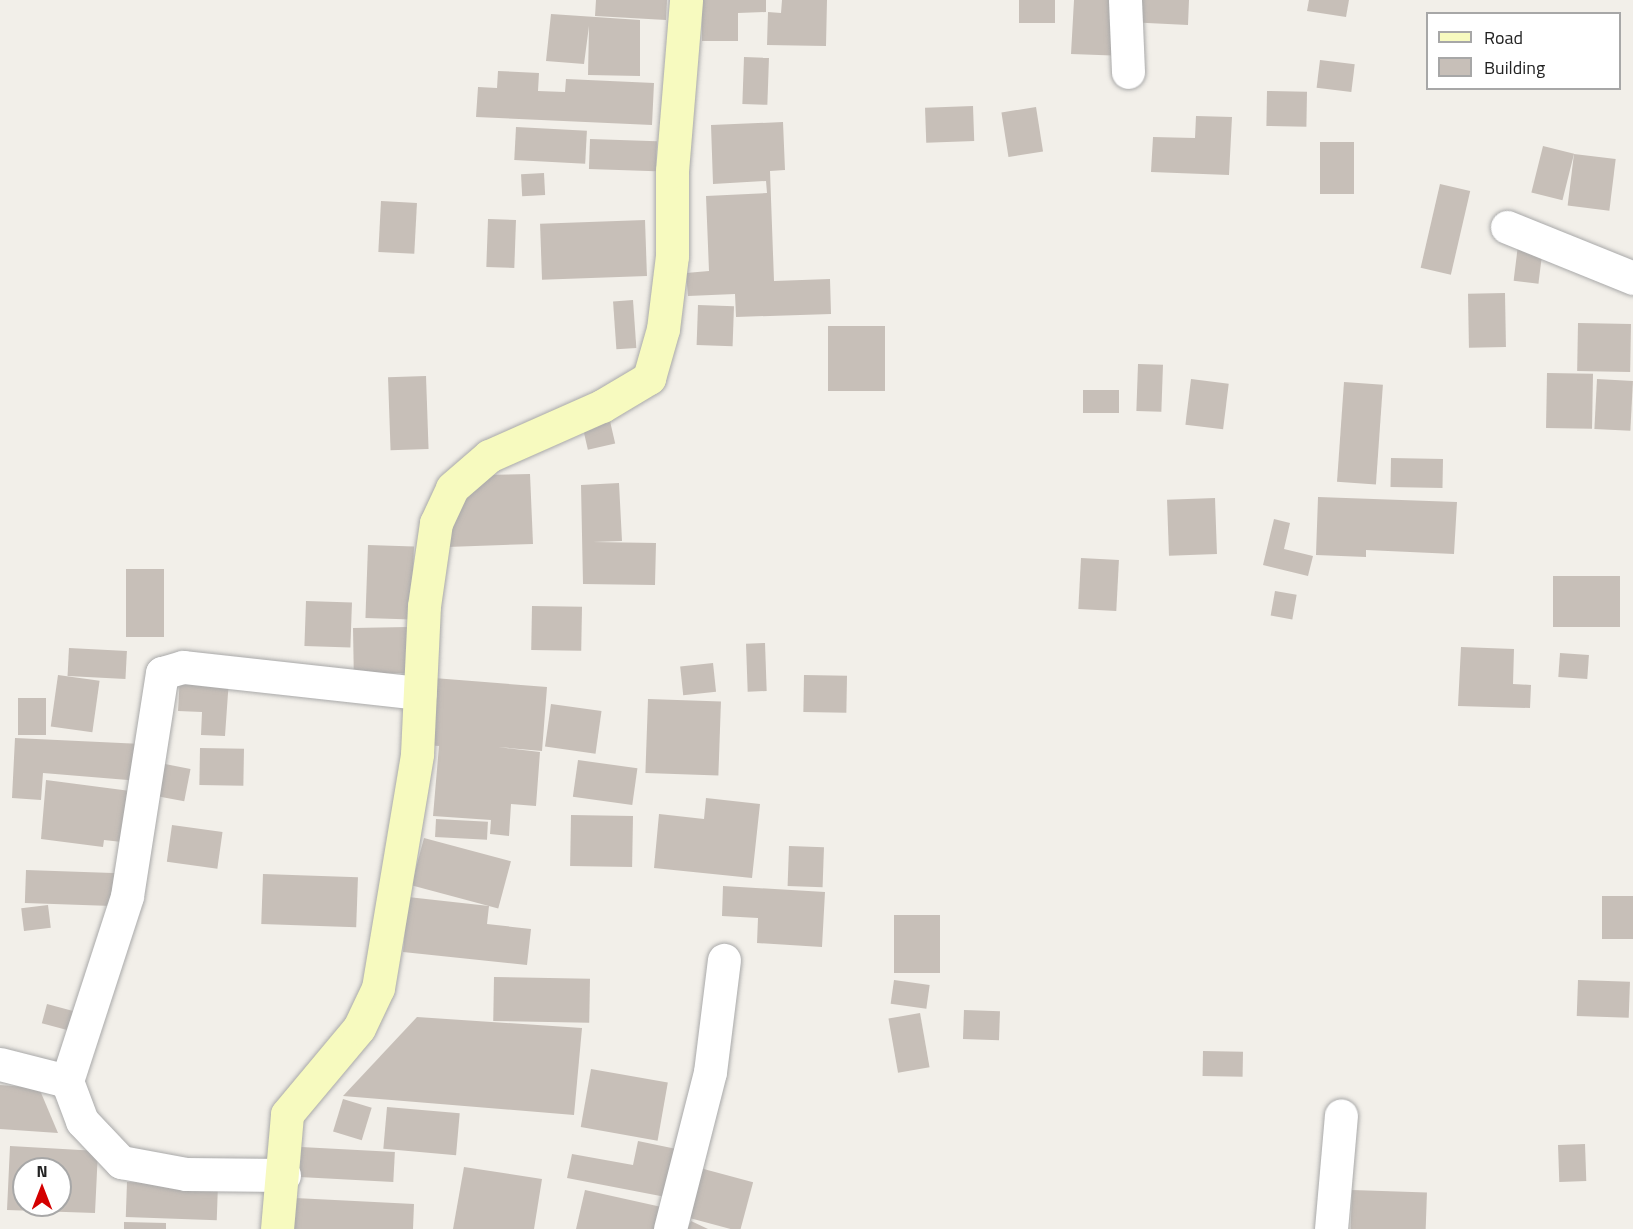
<!DOCTYPE html>
<style>
body{margin:0}
#map{position:relative;width:1633px;height:1229px;overflow:hidden;background:#f2efe9;font-family:"Titillium Web",sans-serif}
div>[style]{position:absolute}
[style*='--x']{left:calc(var(--x)*1px);top:calc(var(--y)*1px);width:calc(var(--w)*1px);rotate:calc(var(--a)*1deg)}
.building>*{inset:0;background:#c7bfb8;transform-origin:0 0}
.roads{filter:drop-shadow(0 0 2px #a9a9a9) drop-shadow(0 0 2px #a9a9a9)}
.street>*{height:33px;margin:-16.5px;padding:0 16.5px;transform-origin:16.5px;border-radius:16.5px;background:#fff}
.secondary>*{height:33px;margin:-16.5px;padding:0 16.5px;transform-origin:16.5px;border-radius:16.5px;background:#f7fabf}
span{translate:-50% -50%;white-space:nowrap;text-align:center;line-height:1.15;-webkit-text-stroke:6px #fff;paint-order:stroke}
.legend{position:absolute;left:1426px;top:12px;width:195px;height:78px;box-sizing:border-box;background:#fff;border:2px solid #a7a7a7;margin:0;padding:8px 10px;list-style:none;font-size:18px;color:#222}
.legend li{display:flex;align-items:center;gap:12px;height:30px}
.legend b{width:30px;border:2px solid #a7a7a7}
.north{position:absolute;left:12px;top:1157px;width:60px;height:60px;box-sizing:border-box;background:#fff;border:2px solid #a7a7a7;border-radius:50%;rotate:0deg;font-size:16px;font-weight:700;line-height:24px;text-align:center;color:#222}
.north::after{content:'';display:block;margin:auto;width:21px;height:27px;background:#d40000;clip-path:polygon(50% 0,100% 100%,50% 72%,0 100%)}
</style>
<div id="map">
<div class="building">
<div style="clip-path:polygon(596px 0,667px 0,666px 20px,595px 16px)"></div>
<div style="clip-path:polygon(702px 0,766px 0,766px 12px,738px 13px,738px 41px,702px 41px)"></div>
<div style="clip-path:polygon(782px 0,827px 0,826px 46px,767px 45px,768px 12px,781px 13px)"></div>
<div style="left:1019px;top:0;width:36px;height:23px"></div>
<div style="clip-path:polygon(1074px 0,1189px 0,1188px 25px,1127px 22px,1126px 56px,1071px 54px)"></div>
<div style="clip-path:polygon(1309px 0,1349px 0,1346px 17px,1307px 11px)"></div>
<div style="clip-path:polygon(551px 14px,640px 20px,640px 76px,588px 75px,589px 26px,584px 64px,546px 61px)"></div>
<div style="left:744px;top:57px;width:25px;height:47px;rotate:2deg"></div>
<div style="left:1320px;top:60px;width:35px;height:28px;rotate:7deg"></div>
<div style="clip-path:polygon(498px 71px,539px 73px,538px 91px,565px 92px,566px 79px,654px 83px,652px 125px,476px 117px,478px 87px,497px 88px)"></div>
<div style="left:1267px;top:91px;width:40px;height:35px;rotate:1deg"></div>
<div style="left:973px;top:106px;width:35px;height:48px;rotate:88deg"></div>
<div style="left:1036px;top:107px;width:45px;height:35px;rotate:81deg"></div>
<div style="clip-path:polygon(1196px 116px,1232px 117px,1229px 175px,1151px 172px,1153px 137px,1195px 138px)"></div>
<div style="clip-path:polygon(783px 122px,785px 170px,770px 171px,774px 281px,830px 279px,831px 314px,736px 317px,735px 294px,688px 296px,686px 273px,709px 271px,706px 196px,767px 193px,766px 181px,713px 184px,711px 125px)"></div>
<div style="left:516px;top:127px;width:71px;height:33px;rotate:3deg"></div>
<div style="left:590px;top:139px;width:67px;height:30px;rotate:2deg"></div>
<div style="left:1320px;top:142px;width:34px;height:52px"></div>
<div style="left:1543px;top:146px;width:32px;height:48px;rotate:14deg"></div>
<div style="left:1574px;top:154px;width:42px;height:52px;rotate:7deg"></div>
<div style="left:544px;top:173px;width:22px;height:23px;rotate:87deg"></div>
<div style="left:1440px;top:184px;width:31px;height:86px;rotate:13deg"></div>
<div style="left:381px;top:201px;width:36px;height:51px;rotate:3deg"></div>
<div style="left:488px;top:219px;width:28px;height:48px;rotate:2deg"></div>
<div style="left:645px;top:220px;width:56px;height:105px;rotate:88deg"></div>
<div style="left:1519px;top:237px;width:25px;height:44px;rotate:7deg"></div>
<div style="left:1505px;top:293px;width:54px;height:37px;rotate:89deg"></div>
<div style="left:633px;top:300px;width:48px;height:20px;rotate:86deg"></div>
<div style="left:698px;top:305px;width:36px;height:40px;rotate:2deg"></div>
<div style="left:1578px;top:323px;width:53px;height:48px;rotate:1deg"></div>
<div style="left:828px;top:326px;width:57px;height:65px"></div>
<div style="left:1138px;top:364px;width:25px;height:47px;rotate:2deg"></div>
<div style="left:1547px;top:373px;width:46px;height:55px;rotate:1deg"></div>
<div style="left:426px;top:376px;width:73px;height:38px;rotate:88deg"></div>
<div style="left:1191px;top:379px;width:38px;height:46px;rotate:7deg"></div>
<div style="left:1597px;top:379px;width:36px;height:50px;rotate:3deg"></div>
<div style="left:1344px;top:382px;width:39px;height:100px;rotate:4deg"></div>
<div style="left:1083px;top:390px;width:36px;height:23px"></div>
<div style="left:610px;top:421px;width:23px;height:28px;rotate:77deg"></div>
<div style="left:1391px;top:458px;width:52px;height:29px;rotate:1deg"></div>
<div style="clip-path:polygon(530px 474px,533px 544px,447px 547px,447px 518px,478px 475px)"></div>
<div style="clip-path:polygon(619px 483px,622px 541px,593px 542px,656px 543px,655px 585px,583px 584px,581px 485px)"></div>
<div style="clip-path:polygon(1318px 497px,1457px 502px,1454px 554px,1366px 550px,1366px 557px,1316px 555px)"></div>
<div style="left:1215px;top:498px;width:56px;height:48px;rotate:88deg"></div>
<div style="clip-path:polygon(1274px 519px,1290px 523px,1284px 549px,1313px 556px,1308px 576px,1263px 565px)"></div>
<div style="left:368px;top:545px;width:46px;height:73px;rotate:2deg"></div>
<div style="left:1081px;top:558px;width:38px;height:51px;rotate:3deg"></div>
<div style="left:126px;top:569px;width:38px;height:68px"></div>
<div style="left:1620px;top:576px;width:51px;height:67px;rotate:90deg"></div>
<div style="left:1275px;top:591px;width:22px;height:25px;rotate:10deg"></div>
<div style="left:306px;top:601px;width:46px;height:45px;rotate:2deg"></div>
<div style="left:532px;top:606px;width:50px;height:44px;rotate:1deg"></div>
<div style="left:408px;top:627px;width:46px;height:55px;rotate:89deg"></div>
<div style="left:765px;top:643px;width:48px;height:19px;rotate:88deg"></div>
<div style="clip-path:polygon(1461px 647px,1514px 649px,1513px 684px,1531px 685px,1530px 708px,1458px 706px)"></div>
<div style="left:69px;top:648px;width:58px;height:28px;rotate:3deg"></div>
<div style="left:1560px;top:653px;width:29px;height:24px;rotate:4deg"></div>
<div style="left:713px;top:663px;width:29px;height:33px;rotate:84deg"></div>
<div style="left:58px;top:675px;width:42px;height:52px;rotate:8deg"></div>
<div style="left:804px;top:675px;width:43px;height:37px;rotate:1deg"></div>
<div style="clip-path:polygon(180px 676px,229px 679px,225px 736px,201px 735px,202px 712px,178px 711px)"></div>
<div style="clip-path:polygon(421px 677px,547px 687px,542px 751px,498px 747px,540px 752px,536px 806px,511px 804px,509px 836px,490px 834px,491px 820px,433px 816px,439px 746px,416px 744px)"></div>
<div style="left:18px;top:698px;width:28px;height:37px"></div>
<div style="left:648px;top:699px;width:73px;height:74px;rotate:2deg"></div>
<div style="left:551px;top:704px;width:51px;height:43px;rotate:8deg"></div>
<div style="clip-path:polygon(15px 738px,142px 744px,140px 781px,43px 773px,41px 800px,12px 798px)"></div>
<div style="left:200px;top:748px;width:44px;height:37px;rotate:1deg"></div>
<div style="left:578px;top:760px;width:60px;height:37px;rotate:8deg"></div>
<div style="left:165px;top:764px;width:26px;height:33px;rotate:11deg"></div>
<div style="clip-path:polygon(46px 780px,138px 792px,131px 843px,104px 840px,103px 847px,41px 839px)"></div>
<div style="clip-path:polygon(706px 798px,760px 804px,752px 878px,654px 868px,659px 814px,704px 819px)"></div>
<div style="left:571px;top:815px;width:62px;height:51px;rotate:1deg"></div>
<div style="left:436px;top:819px;width:52px;height:18px;rotate:3deg"></div>
<div style="left:172px;top:825px;width:51px;height:37px;rotate:8deg"></div>
<div style="left:424px;top:838px;width:90px;height:49px;rotate:15deg"></div>
<div style="left:789px;top:846px;width:35px;height:40px;rotate:2deg"></div>
<div style="left:26px;top:870px;width:94px;height:33px;rotate:2deg"></div>
<div style="left:263px;top:874px;width:95px;height:50px;rotate:2deg"></div>
<div style="clip-path:polygon(723px 886px,825px 892px,822px 947px,757px 943px,758px 918px,722px 916px)"></div>
<div style="left:1602px;top:896px;width:31px;height:43px"></div>
<div style="clip-path:polygon(408px 897px,489px 906px,487px 924px,531px 929px,527px 965px,403px 952px)"></div>
<div style="left:48px;top:905px;width:23px;height:27px;rotate:83deg"></div>
<div style="left:894px;top:915px;width:46px;height:58px"></div>
<div style="left:494px;top:977px;width:96px;height:44px;rotate:1deg"></div>
<div style="left:894px;top:980px;width:36px;height:24px;rotate:8deg"></div>
<div style="left:1578px;top:980px;width:52px;height:36px;rotate:2deg"></div>
<div style="left:47px;top:1004px;width:28px;height:20px;rotate:15deg"></div>
<div style="left:964px;top:1010px;width:36px;height:29px;rotate:2deg"></div>
<div style="left:920px;top:1013px;width:55px;height:32px;rotate:80deg"></div>
<div style="clip-path:polygon(417px 1017px,582px 1028px,574px 1115px,343px 1096px)"></div>
<div style="left:1203px;top:1051px;width:40px;height:25px;rotate:1deg"></div>
<div style="left:591px;top:1069px;width:78px;height:59px;rotate:10deg"></div>
<div style="clip-path:polygon(0 1085px,39px 1088px,58px 1133px,0 1129px)"></div>
<div style="left:343px;top:1099px;width:30px;height:34px;rotate:17deg"></div>
<div style="left:387px;top:1107px;width:73px;height:42px;rotate:5deg"></div>
<div style="clip-path:polygon(638px 1141px,686px 1151px,676px 1199px,567px 1178px,572px 1154px,633px 1165px)"></div>
<div style="left:1585px;top:1144px;width:37px;height:27px;rotate:88deg"></div>
<div style="clip-path:polygon(evenodd,10px 1146px,98px 1151px,95px 1213px,7px 1210px,10px 1146px,24px 1169px,60px 1169px,60px 1205px,24px 1205px,24px 1169px)"></div>
<div style="left:301px;top:1147px;width:94px;height:30px;rotate:3deg"></div>
<div style="clip-path:polygon(464px 1167px,542px 1179px,534px 1229px,453px 1229px)"></div>
<div style="left:700px;top:1168px;width:55px;height:51px;rotate:15deg"></div>
<div style="left:127px;top:1182px;width:91px;height:35px;rotate:2deg"></div>
<div style="clip-path:polygon(585px 1190px,675px 1210px,671px 1229px,576px 1229px)"></div>
<div style="left:1352px;top:1190px;width:75px;height:39px;rotate:2deg"></div>
<div style="clip-path:polygon(295px 1198px,414px 1204px,413px 1229px,293px 1229px)"></div>
<div style="clip-path:polygon(691px 1221px,708px 1229px,687px 1229px)"></div>
<div style="clip-path:polygon(124px 1222px,166px 1223px,166px 1229px,124px 1229px)"></div>
</div>
<div class="roads">
<div class="street">
<div style="--x:1125;--y:0;--w:72;--a:87.6"></div>
<div style="--x:1507;--y:227;--w:136;--a:22"></div>
<div style="--x:0;--y:1064;--w:69;--a:14.2"></div>
<div style="--x:67;--y:1081;--w:43;--a:69.4"></div>
<div style="--x:82;--y:1121;--w:57;--a:46.4"></div>
<div style="--x:121;--y:1162;--w:66;--a:10.5"></div>
<div style="--x:186;--y:1174;--w:98;--a:0.6"></div>
<div style="--x:67;--y:1081;--w:194;--a:-72"></div>
<div style="--x:127;--y:896;--w:226;--a:-81.1"></div>
<div style="--x:162;--y:673;--w:22;--a:-16"></div>
<div style="--x:183;--y:667;--w:238;--a:6.3"></div>
<div style="--x:670;--y:1229;--w:162;--a:-75.7"></div>
<div style="--x:710;--y:1072;--w:113;--a:-82.9"></div>
<div style="--x:1331;--y:1229;--w:114;--a:-85"></div>
</div>
<div class="secondary">
<div style="--x:277;--y:1229;--w:115;--a:-85"></div>
<div style="--x:287;--y:1114;--w:112;--a:-50.1"></div>
<div style="--x:359;--y:1028;--w:44;--a:-64.6"></div>
<div style="--x:378;--y:988;--w:237;--a:-80.5"></div>
<div style="--x:417;--y:754;--w:148;--a:-87.3"></div>
<div style="--x:424;--y:606;--w:84;--a:-81.8"></div>
<div style="--x:436;--y:523;--w:38;--a:-65"></div>
<div style="--x:452;--y:488;--w:49;--a:-40.9"></div>
<div style="--x:489;--y:456;--w:124;--a:-23.9"></div>
<div style="--x:602;--y:406;--w:55;--a:-30.8"></div>
<div style="--x:649;--y:378;--w:51;--a:-74.1"></div>
<div style="--x:663;--y:329;--w:74;--a:-83"></div>
<div style="--x:672;--y:256;--w:85;--a:-90"></div>
<div style="--x:672;--y:171;--w:172;--a:-85.3"></div>
</div>
</div>
<ul class="legend">
<li><b style="height:8px;background:#f7fabf"></b>Road</li>
<li><b style="height:16px;background:#c7bfb8"></b>Building</li>
</ul>
<div class="north">N</div>
</div>
